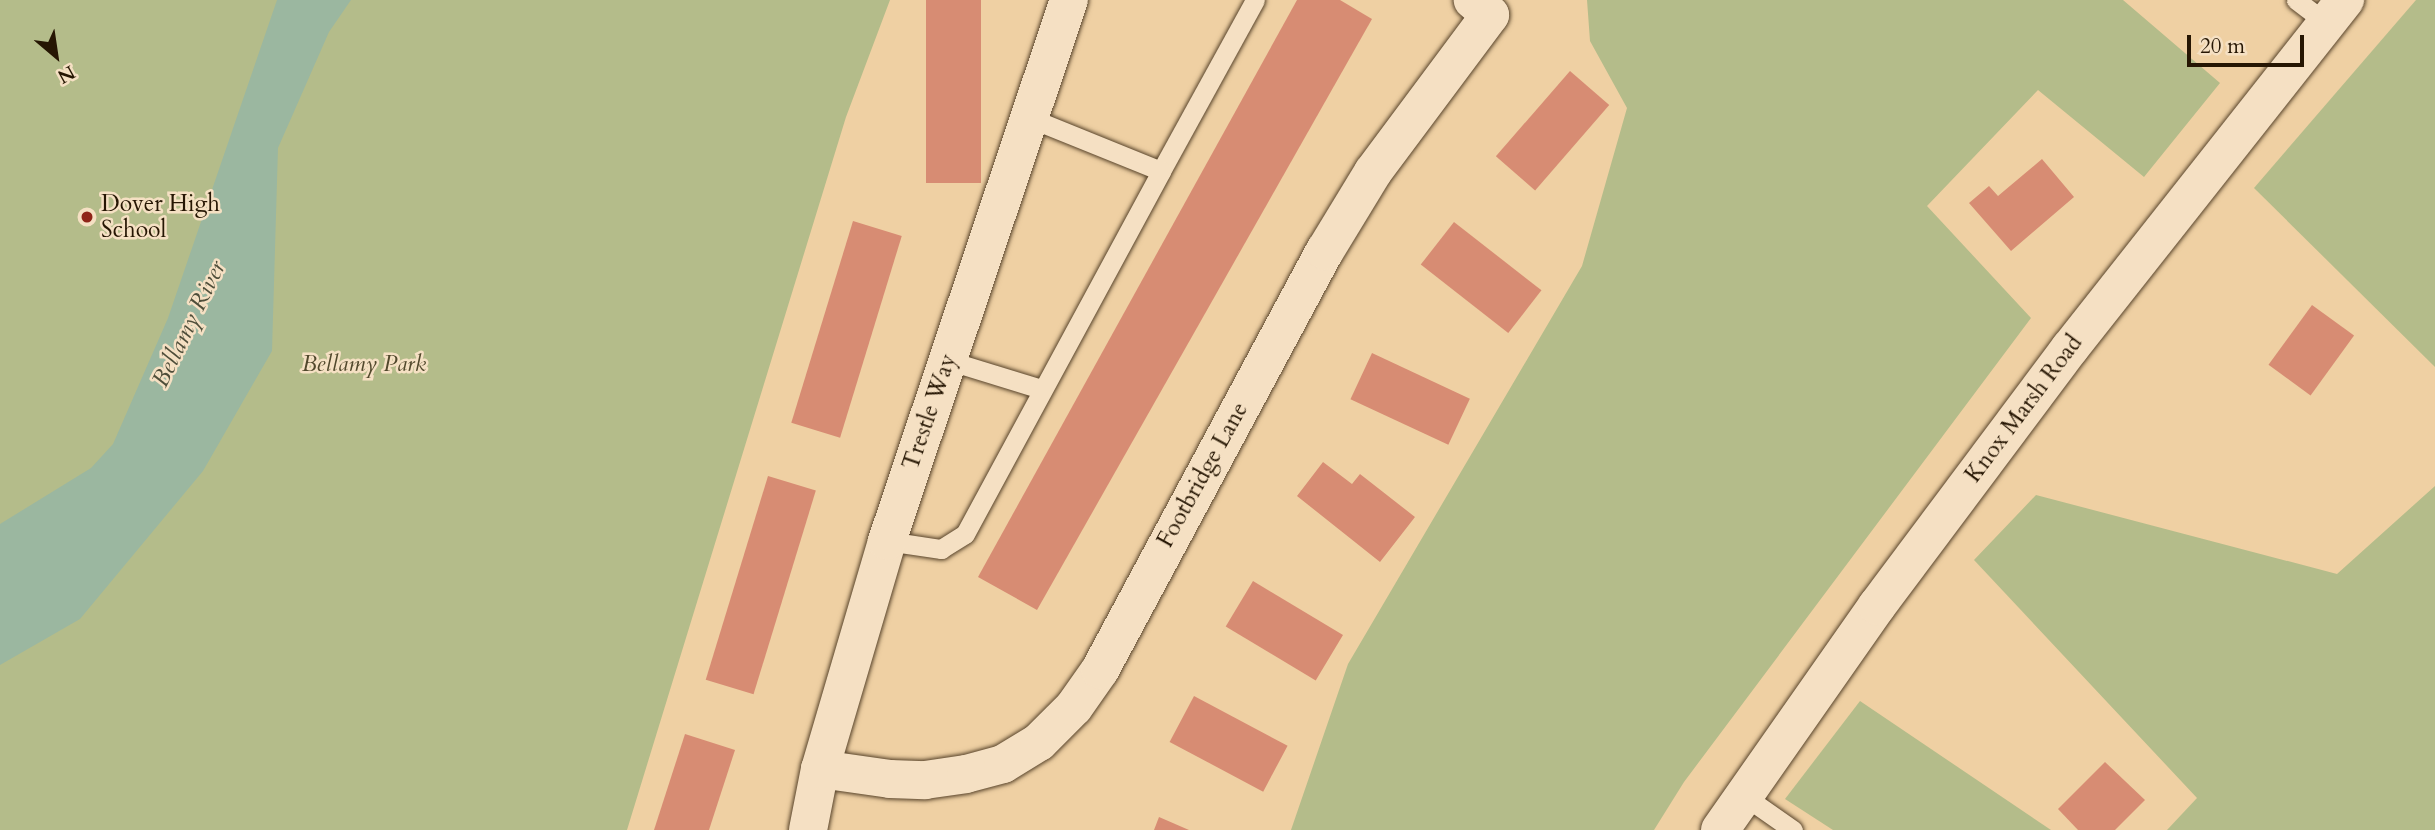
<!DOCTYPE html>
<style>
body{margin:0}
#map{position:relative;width:2435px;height:830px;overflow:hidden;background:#efd0a3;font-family:Cardo,serif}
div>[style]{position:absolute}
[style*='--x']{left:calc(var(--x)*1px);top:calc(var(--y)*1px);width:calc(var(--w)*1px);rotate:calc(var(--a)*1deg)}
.green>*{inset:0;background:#b4bc8a}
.water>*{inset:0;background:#9bb7a0}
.building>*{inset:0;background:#d78c73;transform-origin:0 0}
.roads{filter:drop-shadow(0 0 2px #58442b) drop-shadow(0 0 2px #58442b)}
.service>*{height:19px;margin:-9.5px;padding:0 9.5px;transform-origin:9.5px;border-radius:9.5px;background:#f5e0c3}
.minor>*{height:38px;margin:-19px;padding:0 19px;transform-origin:19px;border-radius:19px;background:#f5e0c3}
.secondary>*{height:38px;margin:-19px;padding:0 19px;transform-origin:19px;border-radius:19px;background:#f5e0c3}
.dots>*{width:19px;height:19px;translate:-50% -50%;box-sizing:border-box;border:4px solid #f5e0c3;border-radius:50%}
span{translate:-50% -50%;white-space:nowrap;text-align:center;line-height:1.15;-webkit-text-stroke:5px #f5e0c3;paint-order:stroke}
.poi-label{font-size:23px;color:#261603}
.left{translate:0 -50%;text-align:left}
.park-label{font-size:23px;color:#51482c;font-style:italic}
.street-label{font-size:23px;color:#261603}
.water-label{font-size:24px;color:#4f4e3a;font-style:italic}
.north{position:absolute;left:21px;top:21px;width:70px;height:70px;-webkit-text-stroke:5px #f5e0c3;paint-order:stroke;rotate:151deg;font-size:19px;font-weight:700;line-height:28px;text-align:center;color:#261603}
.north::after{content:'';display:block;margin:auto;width:24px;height:32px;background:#261603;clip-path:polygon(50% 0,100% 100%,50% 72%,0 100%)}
.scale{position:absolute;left:2187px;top:35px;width:117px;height:32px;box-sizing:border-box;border:4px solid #261603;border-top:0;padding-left:9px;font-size:21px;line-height:24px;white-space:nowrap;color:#261603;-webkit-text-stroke:5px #f5e0c3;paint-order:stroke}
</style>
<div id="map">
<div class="green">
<div style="clip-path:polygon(0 0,890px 0,846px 117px,627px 830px,0 830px)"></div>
<div style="clip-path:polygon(1587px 0,2123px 0,2220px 83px,2144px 177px,2038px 90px,1927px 206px,2031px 318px,1684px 782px,1654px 830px,1291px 830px,1348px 664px,1582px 266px,1627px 108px,1590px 41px)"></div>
<div style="clip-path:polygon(2416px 0,2435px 0,2435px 367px,2254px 188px)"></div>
<div style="clip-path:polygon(2435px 486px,2435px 830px,2167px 830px,2197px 798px,1974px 560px,2036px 495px,2337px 574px)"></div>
<div style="clip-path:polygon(1860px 701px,2051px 830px,1833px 830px,1785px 799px)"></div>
</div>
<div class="water">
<div style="clip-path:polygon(277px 0,351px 0,329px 32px,278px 148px,272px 351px,203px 471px,80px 619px,0 665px,0 524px,91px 468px,113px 444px,168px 318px)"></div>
</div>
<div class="building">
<div style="left:926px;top:0;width:55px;height:183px"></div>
<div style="clip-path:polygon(1297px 0,1340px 0,1372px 19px,1037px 610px,978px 577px)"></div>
<div style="left:1570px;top:71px;width:52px;height:113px;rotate:41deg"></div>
<div style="clip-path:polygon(2042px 159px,2074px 197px,2011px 251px,1969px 203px,1989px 186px,1998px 196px)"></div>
<div style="left:853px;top:221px;width:51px;height:211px;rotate:17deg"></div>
<div style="left:1454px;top:222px;width:111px;height:54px;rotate:38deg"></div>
<div style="left:2312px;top:305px;width:52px;height:74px;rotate:36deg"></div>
<div style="left:1372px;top:353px;width:108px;height:51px;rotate:25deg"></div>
<div style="clip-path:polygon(1323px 462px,1352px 484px,1360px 474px,1415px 517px,1380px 562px,1297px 496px)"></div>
<div style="left:768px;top:476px;width:50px;height:213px;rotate:17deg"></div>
<div style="left:1253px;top:581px;width:105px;height:53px;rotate:31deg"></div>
<div style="left:1194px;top:696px;width:106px;height:52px;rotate:28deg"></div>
<div style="clip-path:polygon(685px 734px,735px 750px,709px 830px,654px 830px)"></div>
<div style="clip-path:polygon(2105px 762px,2145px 800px,2115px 830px,2078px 830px,2058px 809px)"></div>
<div style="clip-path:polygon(1159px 817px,1189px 830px,1154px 830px)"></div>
</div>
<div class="roads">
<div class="service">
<div style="--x:2296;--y:0;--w:38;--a:37"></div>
<div style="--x:1161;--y:171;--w:195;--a:-61.2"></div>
<div style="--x:947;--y:360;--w:98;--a:17.1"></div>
<div style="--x:887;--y:541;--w:55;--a:8.4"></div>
<div style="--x:941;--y:549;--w:28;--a:-32"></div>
<div style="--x:965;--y:534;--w:413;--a:-61.6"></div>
<div style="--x:1161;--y:171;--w:139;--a:-158"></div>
<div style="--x:1743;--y:795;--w:61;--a:35"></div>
</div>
<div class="minor">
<div style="--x:820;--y:769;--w:71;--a:8.1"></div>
<div style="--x:890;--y:779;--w:35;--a:2"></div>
<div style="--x:925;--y:780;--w:41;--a:-8.3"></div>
<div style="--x:966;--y:774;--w:38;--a:-15"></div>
<div style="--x:1003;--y:764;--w:42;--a:-31.4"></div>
<div style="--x:1039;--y:742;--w:49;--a:-45"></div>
<div style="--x:1074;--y:707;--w:45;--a:-54.9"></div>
<div style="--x:1100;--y:670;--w:476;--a:-61.8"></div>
<div style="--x:1325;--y:251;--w:92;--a:-58.7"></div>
<div style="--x:1373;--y:172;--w:196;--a:-53.3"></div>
<div style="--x:1490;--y:15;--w:23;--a:-139"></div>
<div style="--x:808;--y:830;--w:62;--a:-78.9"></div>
<div style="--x:820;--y:769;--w:238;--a:-73.6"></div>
<div style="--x:887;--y:541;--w:571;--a:-71.41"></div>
</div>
<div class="secondary">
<div style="--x:1720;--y:830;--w:274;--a:-55"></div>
<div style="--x:1877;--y:606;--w:322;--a:-53.2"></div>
<div style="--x:2070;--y:348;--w:444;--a:-51.7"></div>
</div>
</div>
<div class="dots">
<div style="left:87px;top:217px;background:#8f2418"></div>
</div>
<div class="poi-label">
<span class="left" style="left:101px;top:217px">Dover High<br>School</span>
</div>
<div class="park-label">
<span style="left:364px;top:364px">Bellamy Park</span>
</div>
<div class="street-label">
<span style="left:2024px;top:409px;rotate:-53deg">Knox Marsh Road</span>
<span style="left:930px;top:412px;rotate:-71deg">Trestle Way</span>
<span style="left:1203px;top:475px;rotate:-61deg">Footbridge Lane</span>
</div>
<div class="water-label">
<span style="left:189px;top:324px;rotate:-64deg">Bellamy River</span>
</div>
<div class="north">N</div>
<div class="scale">20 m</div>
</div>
